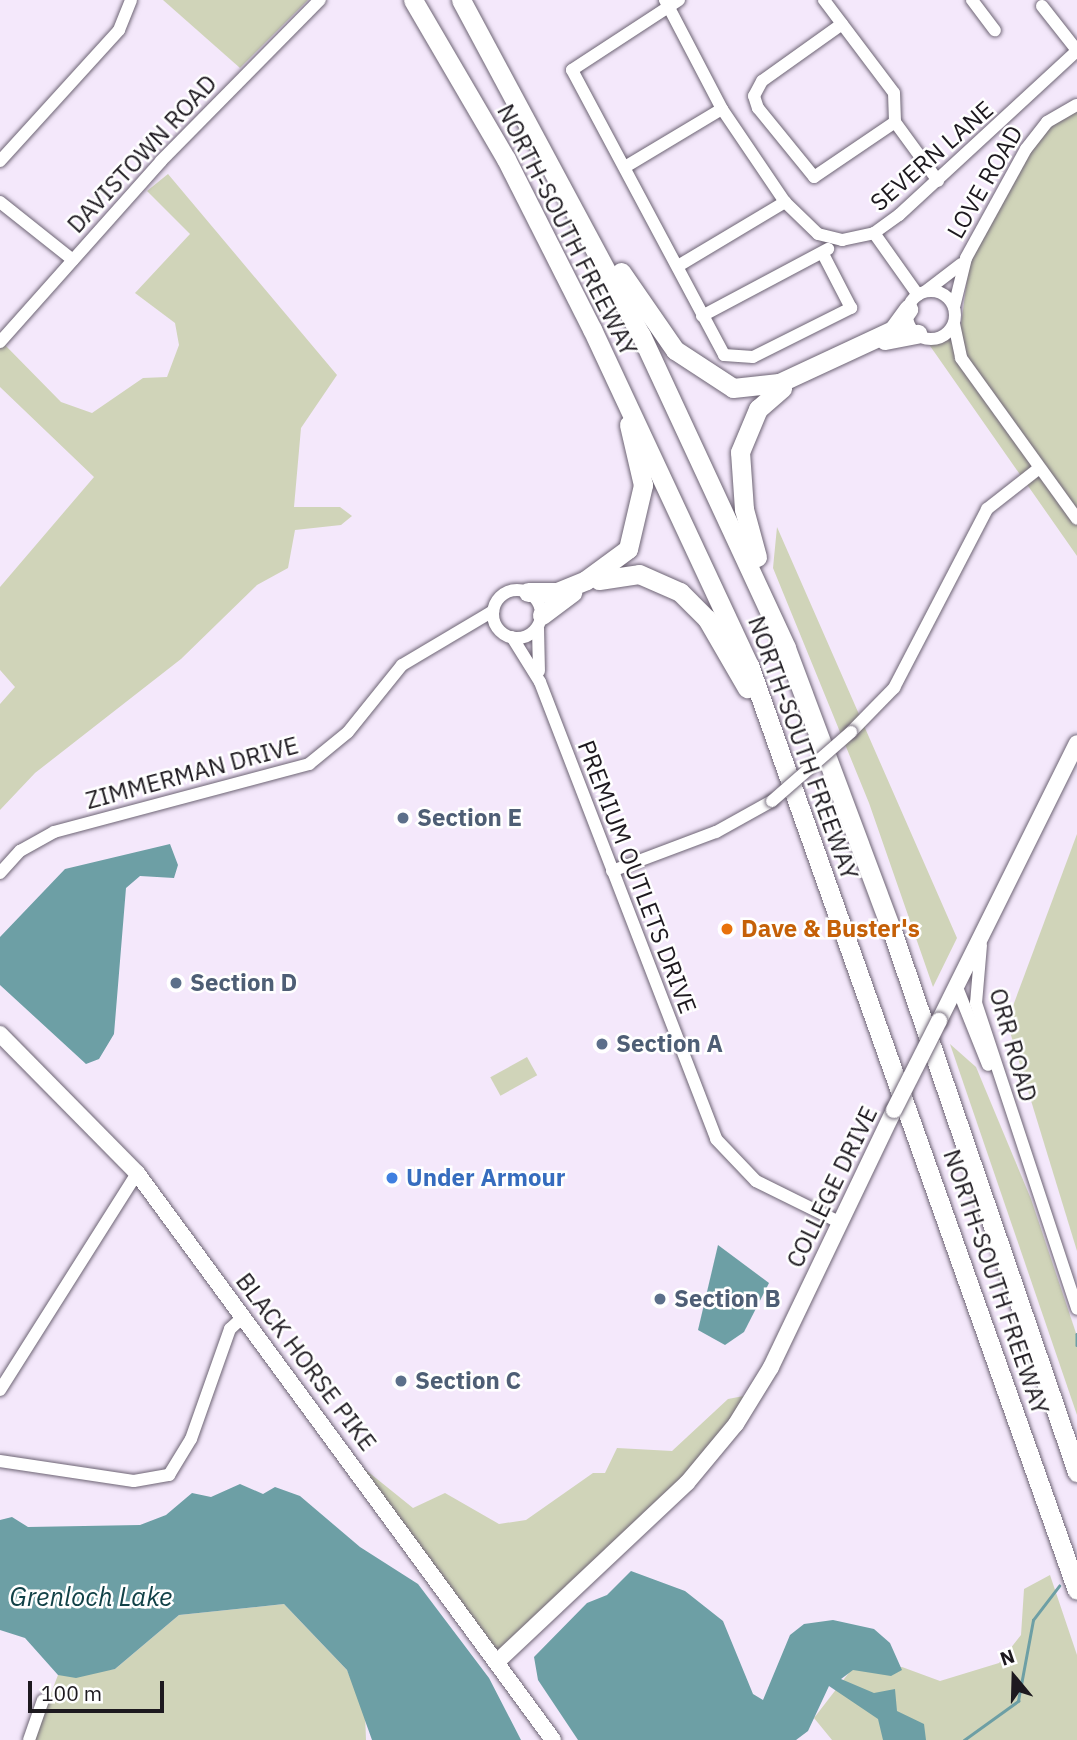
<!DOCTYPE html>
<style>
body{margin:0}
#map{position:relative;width:1077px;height:1740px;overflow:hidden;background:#f4e8fb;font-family:"IBM Plex Sans",sans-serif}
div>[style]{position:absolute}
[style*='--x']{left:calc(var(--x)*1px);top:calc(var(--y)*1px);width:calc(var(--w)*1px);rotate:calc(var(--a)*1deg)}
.green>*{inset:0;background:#d0d4b9;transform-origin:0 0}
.water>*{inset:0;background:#6d9fa5}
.stream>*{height:2.5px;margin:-1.25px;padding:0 1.25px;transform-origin:1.25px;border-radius:1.25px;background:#6d9fa5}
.roads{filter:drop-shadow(0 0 2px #6d6474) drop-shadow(0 0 2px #6d6474)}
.minor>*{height:12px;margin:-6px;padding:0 6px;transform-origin:6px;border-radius:6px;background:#fff}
.minor>.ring{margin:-6px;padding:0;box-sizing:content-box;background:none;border:12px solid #fff;border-radius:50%}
.major>*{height:16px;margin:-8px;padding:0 8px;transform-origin:8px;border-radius:8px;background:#fff}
.highway>*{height:19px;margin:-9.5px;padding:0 9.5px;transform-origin:9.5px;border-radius:9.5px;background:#fff}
.bridges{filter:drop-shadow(0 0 2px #6d6474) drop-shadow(0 0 2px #6d6474)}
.minor-bridge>*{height:12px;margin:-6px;padding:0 6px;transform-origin:6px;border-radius:6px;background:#fff}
.major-bridge>*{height:16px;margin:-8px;padding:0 8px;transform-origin:8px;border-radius:8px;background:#fff}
.dots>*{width:19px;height:19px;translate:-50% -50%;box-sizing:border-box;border:4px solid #fff;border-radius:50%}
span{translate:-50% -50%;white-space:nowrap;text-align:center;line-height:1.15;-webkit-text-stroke:5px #fff;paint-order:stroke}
.street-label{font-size:24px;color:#1d191f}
.service-label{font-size:24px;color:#4e5e75;font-weight:700}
.left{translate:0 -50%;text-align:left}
.food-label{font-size:24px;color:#c56008;font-weight:700}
.shop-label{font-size:24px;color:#366cbe;font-weight:700}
.water-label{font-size:26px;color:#114147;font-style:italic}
.north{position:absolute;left:979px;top:1642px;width:70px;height:70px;-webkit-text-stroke:5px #fff;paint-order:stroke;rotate:341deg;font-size:19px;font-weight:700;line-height:28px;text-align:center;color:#1d191f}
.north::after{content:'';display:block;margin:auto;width:24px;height:32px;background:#1d191f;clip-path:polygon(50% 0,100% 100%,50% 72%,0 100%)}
.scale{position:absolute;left:28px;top:1681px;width:136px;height:32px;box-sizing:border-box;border:4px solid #1d191f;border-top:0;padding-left:9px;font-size:21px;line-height:24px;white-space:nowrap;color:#1d191f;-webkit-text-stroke:5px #fff;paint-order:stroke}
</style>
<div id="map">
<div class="green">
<div style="clip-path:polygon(163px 0,308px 0,240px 68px)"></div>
<div style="clip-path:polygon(1077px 110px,1077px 556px,928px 343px,961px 325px,969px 265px,1019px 169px,1047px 128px)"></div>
<div style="clip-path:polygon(168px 174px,337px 375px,301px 428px,294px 507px,340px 507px,352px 516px,341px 525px,295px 530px,288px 568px,257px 585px,181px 659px,35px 773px,0 810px,0 704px,15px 687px,0 670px,0 587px,94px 477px,0 387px,0 349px,4px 344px,61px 402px,92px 413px,143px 378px,167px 377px,179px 345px,175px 323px,135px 293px,190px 234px,147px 191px)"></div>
<div style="clip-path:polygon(777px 527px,957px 938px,933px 987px,869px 803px,773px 568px)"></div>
<div style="clip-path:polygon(1077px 834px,1077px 1251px,1007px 1022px)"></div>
<div style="clip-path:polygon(950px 1044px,976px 1067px,1031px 1199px,1077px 1336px,1077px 1415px)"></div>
<div style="left:527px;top:1057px;width:21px;height:42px;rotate:61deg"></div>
<div style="clip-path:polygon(754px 1394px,716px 1451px,499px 1660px,346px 1454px,413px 1508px,445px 1493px,499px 1524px,526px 1520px,593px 1473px,605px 1473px,617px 1448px,672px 1451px,728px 1399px)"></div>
<div style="clip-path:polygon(1050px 1575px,1077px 1655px,1077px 1740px,832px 1740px,814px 1718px,851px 1670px,902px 1667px,940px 1681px,999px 1663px,1021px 1635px,1024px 1589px)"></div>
<div style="clip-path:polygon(284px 1604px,347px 1670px,365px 1712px,366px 1740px,33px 1740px,58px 1675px,115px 1669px,179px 1615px)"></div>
</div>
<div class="water">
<div style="clip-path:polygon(170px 844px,178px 865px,174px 878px,140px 876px,126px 888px,114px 1034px,99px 1059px,86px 1064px,0 985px,0 937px,65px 869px)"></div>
<div style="clip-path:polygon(718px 1245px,769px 1283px,744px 1332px,725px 1345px,698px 1330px)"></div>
<div style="clip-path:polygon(240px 1484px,263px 1494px,275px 1487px,300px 1496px,360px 1547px,418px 1584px,489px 1678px,521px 1740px,372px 1740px,347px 1670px,284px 1604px,179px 1615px,115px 1669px,76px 1678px,58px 1675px,25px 1638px,0 1630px,0 1520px,12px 1517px,28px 1527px,140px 1525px,166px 1515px,192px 1493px,211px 1497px)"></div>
<div style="clip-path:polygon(631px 1571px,685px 1591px,723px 1621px,753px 1694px,763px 1700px,790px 1635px,804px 1624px,833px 1620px,874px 1629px,890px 1643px,902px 1670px,891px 1676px,853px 1670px,841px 1679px,874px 1693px,895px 1689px,897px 1711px,924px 1724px,926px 1740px,883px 1740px,878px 1719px,829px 1686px,808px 1731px,796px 1740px,578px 1740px,538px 1680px,534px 1657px,587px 1603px,607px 1595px)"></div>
</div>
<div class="stream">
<div style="--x:1077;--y:1334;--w:11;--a:90"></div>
<div style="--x:964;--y:1740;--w:67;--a:-35.8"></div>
<div style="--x:1018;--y:1701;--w:82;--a:-79.5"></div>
<div style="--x:1033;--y:1620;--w:43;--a:-52.6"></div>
</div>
<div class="roads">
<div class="minor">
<div style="--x:665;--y:0;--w:123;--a:62.4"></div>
<div style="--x:722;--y:109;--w:112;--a:55.9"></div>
<div style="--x:785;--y:202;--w:46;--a:44.1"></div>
<div style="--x:818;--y:234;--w:25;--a:14"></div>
<div style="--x:842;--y:240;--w:33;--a:-12"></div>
<div style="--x:874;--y:233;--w:31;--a:-36"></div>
<div style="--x:899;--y:215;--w:242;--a:-42.7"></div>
<div style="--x:679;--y:0;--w:128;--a:146.8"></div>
<div style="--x:572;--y:70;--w:323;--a:61.9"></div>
<div style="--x:724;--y:355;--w:29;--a:4"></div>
<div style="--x:753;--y:357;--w:110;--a:-26.6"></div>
<div style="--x:851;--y:308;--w:61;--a:-117.4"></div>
<div style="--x:824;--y:0;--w:116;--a:53"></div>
<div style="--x:894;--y:93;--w:29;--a:88"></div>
<div style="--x:895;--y:122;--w:73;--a:53.9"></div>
<div style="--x:972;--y:0;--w:38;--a:53"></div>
<div style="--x:1042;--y:6;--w:53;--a:51.8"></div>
<div style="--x:842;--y:24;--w:98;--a:144.5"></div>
<div style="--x:762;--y:81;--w:17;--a:118"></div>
<div style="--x:754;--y:96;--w:13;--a:72"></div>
<div style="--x:758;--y:108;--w:89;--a:50.9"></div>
<div style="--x:814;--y:177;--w:98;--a:-34.2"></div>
<div style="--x:0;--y:161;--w:177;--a:-47.7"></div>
<div style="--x:119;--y:30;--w:32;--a:-68"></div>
<div style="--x:625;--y:167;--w:113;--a:-30.9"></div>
<div style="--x:0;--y:202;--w:93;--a:38.5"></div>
<div style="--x:874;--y:233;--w:76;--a:54.6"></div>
<div style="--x:678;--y:266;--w:125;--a:-30.9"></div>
<div style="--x:926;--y:291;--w:44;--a:-37.6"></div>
<div class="ring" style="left:907px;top:291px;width:36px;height:36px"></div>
<div style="--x:954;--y:307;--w:50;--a:-76.2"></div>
<div style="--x:966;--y:258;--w:124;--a:-61.2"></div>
<div style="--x:1026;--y:149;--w:34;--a:-52"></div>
<div style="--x:1047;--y:122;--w:34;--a:-30"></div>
<div style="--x:702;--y:316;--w:143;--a:-28"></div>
<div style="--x:954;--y:324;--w:35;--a:78"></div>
<div style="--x:961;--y:358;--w:198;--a:54.2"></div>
<div style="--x:0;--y:342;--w:242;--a:-48.3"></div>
<div style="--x:161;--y:161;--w:226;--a:-45.4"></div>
<div class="ring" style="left:493px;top:590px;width:36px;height:36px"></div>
<div style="--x:538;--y:628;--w:43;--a:88.7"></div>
<div style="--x:512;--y:637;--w:53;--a:58.1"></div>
<div style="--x:540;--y:682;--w:490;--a:68.9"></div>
<div style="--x:716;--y:1139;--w:58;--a:46.4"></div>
<div style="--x:756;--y:1181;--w:95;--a:26.3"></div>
<div style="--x:851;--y:732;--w:62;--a:-45.7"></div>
<div style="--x:894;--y:688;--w:202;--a:-62.5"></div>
<div style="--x:987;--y:509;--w:65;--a:-38.1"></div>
<div style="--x:612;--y:871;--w:111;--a:-20.6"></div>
<div style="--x:716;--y:832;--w:64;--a:-29"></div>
<div style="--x:0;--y:873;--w:30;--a:-48"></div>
<div style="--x:20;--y:851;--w:39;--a:-29"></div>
<div style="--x:54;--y:832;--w:264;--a:-14.9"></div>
<div style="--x:309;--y:764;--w:50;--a:-39.4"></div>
<div style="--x:348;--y:732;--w:86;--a:-51.1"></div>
<div style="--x:402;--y:665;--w:106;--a:-30.7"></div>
<div style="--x:981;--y:945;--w:58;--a:94.9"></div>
<div style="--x:976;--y:1003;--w:322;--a:71.7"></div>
<div style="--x:956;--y:985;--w:86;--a:68.2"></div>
<div style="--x:0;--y:1390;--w:257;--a:-57.7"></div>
<div style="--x:0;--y:1461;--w:135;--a:8.5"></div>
<div style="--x:134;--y:1481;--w:36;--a:-10"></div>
<div style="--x:169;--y:1475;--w:42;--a:-58.6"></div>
<div style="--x:191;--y:1439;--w:117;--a:-70.5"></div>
<div style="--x:230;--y:1329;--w:19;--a:-43"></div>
<div style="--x:29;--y:1740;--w:42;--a:-70.7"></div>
</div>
<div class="major">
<div style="--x:939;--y:1021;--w:310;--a:-63.6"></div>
<div style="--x:0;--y:1034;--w:195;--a:45.4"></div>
<div style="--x:137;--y:1173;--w:703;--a:53.73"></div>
<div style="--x:499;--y:1660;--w:258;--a:-43.3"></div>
<div style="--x:687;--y:1483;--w:77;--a:-50.3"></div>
<div style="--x:736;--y:1424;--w:67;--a:-58.4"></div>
<div style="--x:771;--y:1367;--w:285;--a:-64.4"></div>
</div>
<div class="highway">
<div style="--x:413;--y:0;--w:184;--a:59.7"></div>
<div style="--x:506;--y:159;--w:191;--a:63.2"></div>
<div style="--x:592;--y:329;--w:371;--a:65"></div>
<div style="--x:749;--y:665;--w:981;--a:70.48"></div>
<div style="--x:461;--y:0;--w:380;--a:61.8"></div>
<div style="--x:641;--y:335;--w:345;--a:65.1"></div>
<div style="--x:786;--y:648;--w:302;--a:69.5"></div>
<div style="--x:892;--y:931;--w:572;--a:71.12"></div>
<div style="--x:621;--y:272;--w:95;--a:55.3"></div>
<div style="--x:675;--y:350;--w:69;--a:33.2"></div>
<div style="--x:733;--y:388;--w:46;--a:-6.2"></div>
<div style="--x:779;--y:383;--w:126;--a:-24.9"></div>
<div style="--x:893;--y:330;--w:26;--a:-54"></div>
<div style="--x:885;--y:340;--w:33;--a:-11"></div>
<div style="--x:757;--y:557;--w:50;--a:-105.2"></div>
<div style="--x:744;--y:509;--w:57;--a:-94"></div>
<div style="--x:740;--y:452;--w:47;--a:-67.3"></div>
<div style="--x:758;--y:409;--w:32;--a:-41"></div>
<div style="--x:599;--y:580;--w:40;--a:-8.5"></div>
<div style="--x:639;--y:574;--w:45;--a:23.7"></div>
<div style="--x:680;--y:592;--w:38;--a:45"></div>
<div style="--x:707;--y:619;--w:80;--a:59.9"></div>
<div style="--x:528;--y:592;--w:29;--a:0"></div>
<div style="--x:557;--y:592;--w:31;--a:-22"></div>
<div style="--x:586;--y:580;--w:52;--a:-36.4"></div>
<div style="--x:628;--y:549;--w:66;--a:-76.8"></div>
<div style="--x:643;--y:485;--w:62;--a:-103.1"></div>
<div style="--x:542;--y:615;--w:38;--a:-37"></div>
</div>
</div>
<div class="bridges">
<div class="minor-bridge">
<div style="--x:772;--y:801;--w:105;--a:-41.1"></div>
</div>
<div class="major-bridge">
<div style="--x:894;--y:1110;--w:100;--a:-63.2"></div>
</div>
</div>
<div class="dots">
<div style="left:403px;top:818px;background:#5c6f8a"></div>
<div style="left:727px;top:929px;background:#e8710a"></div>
<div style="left:176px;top:983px;background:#5c6f8a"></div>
<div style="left:602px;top:1044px;background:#5c6f8a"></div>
<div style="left:392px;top:1178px;background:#3f7fe0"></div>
<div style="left:660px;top:1299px;background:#5c6f8a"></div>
<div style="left:401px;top:1381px;background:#5c6f8a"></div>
</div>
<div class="street-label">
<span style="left:142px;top:154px;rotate:-47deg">DAVISTOWN ROAD</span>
<span style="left:932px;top:156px;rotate:-41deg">SEVERN LANE</span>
<span style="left:985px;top:182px;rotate:-60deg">LOVE ROAD</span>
<span style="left:567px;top:230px;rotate:63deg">NORTH-SOUTH FREEWAY</span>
<span style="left:803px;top:748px;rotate:70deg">NORTH-SOUTH FREEWAY</span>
<span style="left:192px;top:773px;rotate:-15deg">ZIMMERMAN DRIVE</span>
<span style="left:637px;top:877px;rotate:69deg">PREMIUM OUTLETS DRIVE</span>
<span style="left:1013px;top:1045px;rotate:74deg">ORR ROAD</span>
<span style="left:832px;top:1187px;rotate:-64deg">COLLEGE DRIVE</span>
<span style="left:996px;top:1282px;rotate:71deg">NORTH-SOUTH FREEWAY</span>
<span style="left:306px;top:1362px;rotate:53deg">BLACK HORSE PIKE</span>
</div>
<div class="service-label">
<span class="left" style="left:417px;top:818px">Section E</span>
<span class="left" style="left:190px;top:983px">Section D</span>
<span class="left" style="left:616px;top:1044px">Section A</span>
<span class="left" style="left:674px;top:1299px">Section B</span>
<span class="left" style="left:415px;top:1381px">Section C</span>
</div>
<div class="food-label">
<span class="left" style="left:741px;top:929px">Dave &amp; Buster's</span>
</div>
<div class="shop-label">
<span class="left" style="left:406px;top:1178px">Under Armour</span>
</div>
<div class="water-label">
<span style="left:91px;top:1597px">Grenloch Lake</span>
</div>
<div class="north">N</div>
<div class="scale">100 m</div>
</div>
